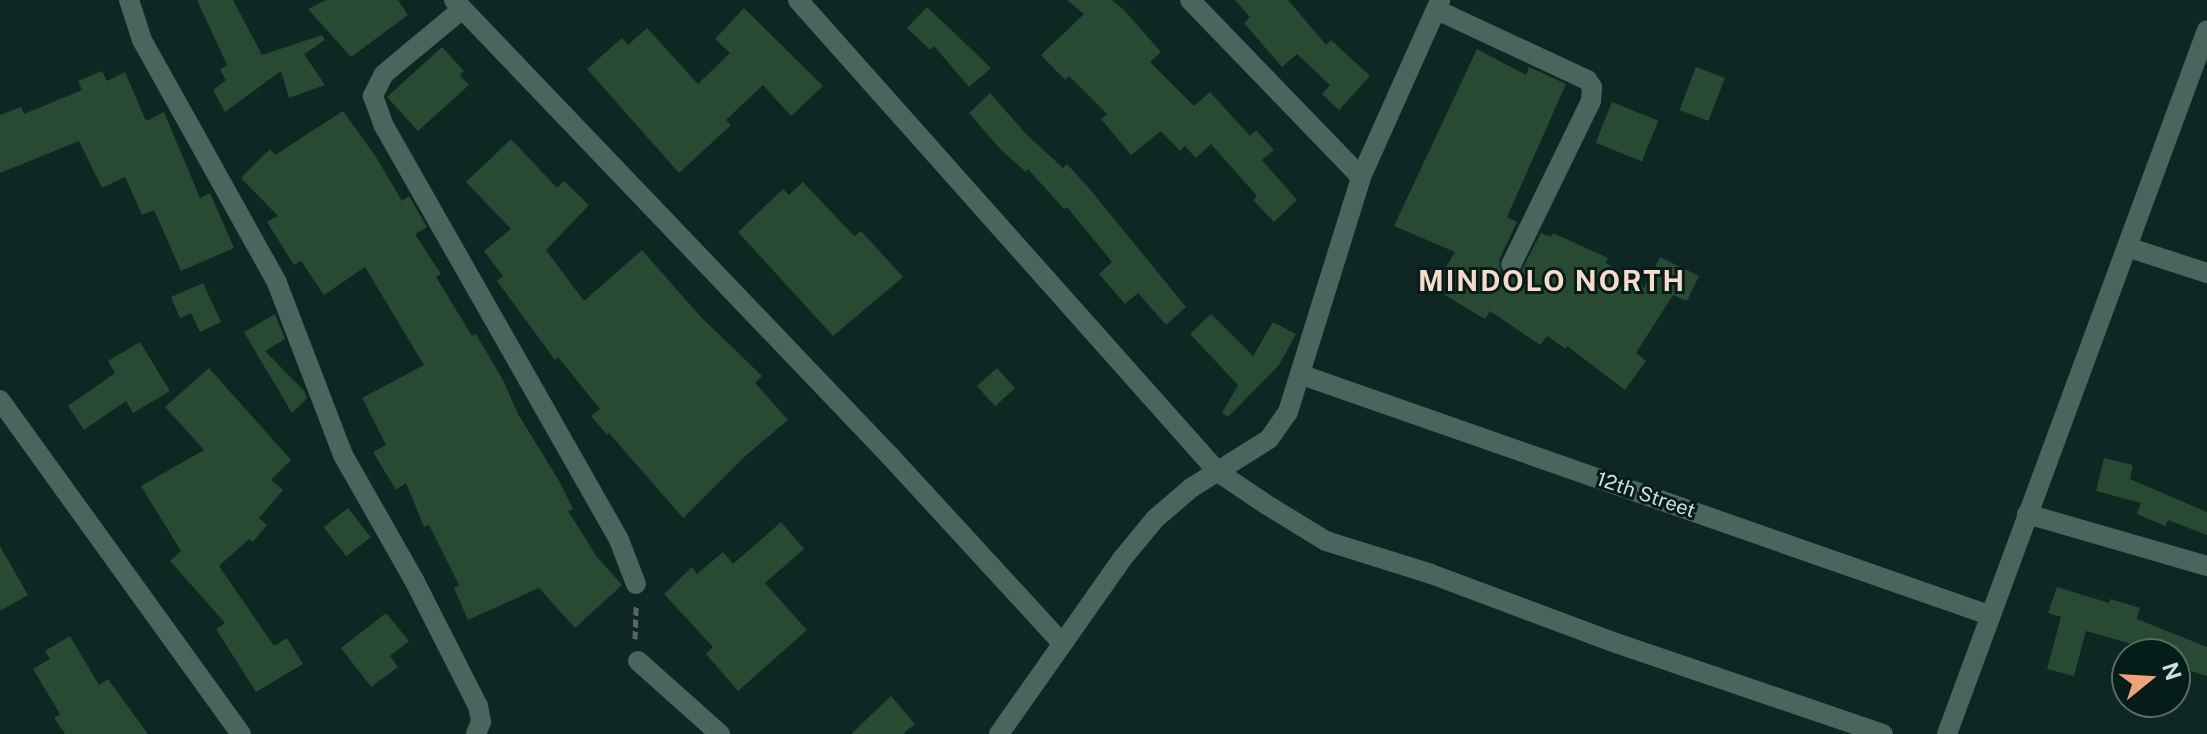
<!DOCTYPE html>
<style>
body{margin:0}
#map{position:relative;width:2207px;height:734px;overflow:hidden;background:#0e2722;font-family:"Public Sans",sans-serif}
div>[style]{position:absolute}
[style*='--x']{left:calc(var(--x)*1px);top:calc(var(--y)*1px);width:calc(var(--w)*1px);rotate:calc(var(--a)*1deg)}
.building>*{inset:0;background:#284932;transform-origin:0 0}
.path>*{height:5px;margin-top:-2.5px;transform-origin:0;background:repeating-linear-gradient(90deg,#536863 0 8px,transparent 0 12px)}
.minor>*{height:20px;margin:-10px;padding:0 10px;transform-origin:10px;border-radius:10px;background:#4a645e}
span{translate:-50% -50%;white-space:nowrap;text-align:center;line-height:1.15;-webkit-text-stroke:6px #041d19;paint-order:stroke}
.street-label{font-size:20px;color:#d0deda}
.district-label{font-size:28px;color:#f9dacb;font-weight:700;letter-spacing:2px}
.north{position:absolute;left:2111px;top:638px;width:80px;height:80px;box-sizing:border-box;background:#041d19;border:2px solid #566a66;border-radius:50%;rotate:72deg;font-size:22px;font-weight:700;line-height:32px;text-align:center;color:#d0deda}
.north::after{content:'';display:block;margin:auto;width:28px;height:36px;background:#f0a279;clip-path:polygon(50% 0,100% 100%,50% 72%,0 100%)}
</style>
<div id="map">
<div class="building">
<div style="clip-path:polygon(197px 0,233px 0,262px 55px,322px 35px,325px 40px,304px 54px,325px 85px,289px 98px,281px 71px,225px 112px,213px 90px,226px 80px,220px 70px,227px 65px)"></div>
<div style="clip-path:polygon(326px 0,398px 0,408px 15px,351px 57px,308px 9px)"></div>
<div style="clip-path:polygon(1067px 0,1112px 0,1124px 10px,1161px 52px,1150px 62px,1194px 106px,1210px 92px,1250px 136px,1256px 130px,1274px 150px,1262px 160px,1297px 200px,1274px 222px,1253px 200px,1257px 196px,1211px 144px,1196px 158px,1185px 146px,1180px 151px,1161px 131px,1131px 155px,1101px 119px,1107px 114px,1069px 76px,1065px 80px,1041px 55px,1084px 14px)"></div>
<div style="clip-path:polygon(1235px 0,1288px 0,1326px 45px,1331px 40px,1370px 76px,1339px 110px,1322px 94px,1330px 85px,1297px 54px,1282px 67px,1244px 23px,1250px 17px)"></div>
<div style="clip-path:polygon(927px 7px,991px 68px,969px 87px,934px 46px,930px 50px,907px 28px)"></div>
<div style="clip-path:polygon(744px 8px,823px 86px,791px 116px,763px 85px,726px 120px,731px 125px,679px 173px,587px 69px,622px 38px,628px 45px,647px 28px,698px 84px,730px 53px,715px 39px)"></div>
<div style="clip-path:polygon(442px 47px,464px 71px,460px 75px,469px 85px,418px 131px,387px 97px)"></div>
<div style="clip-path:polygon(1477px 49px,1526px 75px,1529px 67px,1566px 84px,1507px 217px,1517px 222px,1499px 260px,1501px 273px,1511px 278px,1519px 275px,1541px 233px,1551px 237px,1553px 233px,1608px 258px,1606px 263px,1644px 288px,1660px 257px,1699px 276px,1687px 301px,1673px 295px,1636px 353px,1646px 361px,1625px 390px,1567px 346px,1566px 349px,1547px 336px,1540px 345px,1490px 311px,1485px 319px,1433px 288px,1455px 252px,1394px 226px)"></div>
<div style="left:1696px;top:67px;width:31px;height:46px;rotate:21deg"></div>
<div style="clip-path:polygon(102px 71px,107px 81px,125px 72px,146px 121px,164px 112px,200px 198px,210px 193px,234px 248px,181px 271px,154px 210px,142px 215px,125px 177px,102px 188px,79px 141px,0 173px,0 115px,21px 107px,24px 114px,82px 90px,78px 81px)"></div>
<div style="clip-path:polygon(990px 93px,1026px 134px,1063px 168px,1067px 164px,1088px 187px,1186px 307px,1166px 325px,1138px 293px,1125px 304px,1099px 274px,1112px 262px,1067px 207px,1064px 209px,1028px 169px,1026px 172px,1001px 150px,969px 113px)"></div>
<div style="left:1612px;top:102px;width:50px;height:44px;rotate:22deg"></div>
<div style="clip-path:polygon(343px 111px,376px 157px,402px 201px,409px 196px,427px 227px,415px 234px,441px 274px,436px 277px,472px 336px,476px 334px,504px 382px,518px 414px,559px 481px,573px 509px,568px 511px,597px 557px,622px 585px,575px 628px,539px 588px,468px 620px,454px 588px,459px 585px,429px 525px,424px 527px,406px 483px,396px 490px,373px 452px,386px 445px,362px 398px,424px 365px,365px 267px,324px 295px,301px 261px,294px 265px,267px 222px,278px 216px,241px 178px,270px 149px,275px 155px)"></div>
<div style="clip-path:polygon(511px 139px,557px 188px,564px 181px,589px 205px,546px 250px,584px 301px,642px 250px,700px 316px,762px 376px,755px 383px,788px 420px,742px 459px,683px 518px,609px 433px,607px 435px,591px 416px,600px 409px,558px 357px,555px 360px,497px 281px,503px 276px,484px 251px,511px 229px,466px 182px)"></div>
<div style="clip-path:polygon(803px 182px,854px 236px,861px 231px,903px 277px,833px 336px,738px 232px,783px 189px,789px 195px)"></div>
<div style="clip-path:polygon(203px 283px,221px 322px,200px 332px,191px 313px,180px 318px,171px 297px)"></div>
<div style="clip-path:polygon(275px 314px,285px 339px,265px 351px,304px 391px,307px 398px,292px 413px,258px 356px,261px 354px,258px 356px,244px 332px)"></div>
<div style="clip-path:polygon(1211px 314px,1253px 356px,1273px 322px,1296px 334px,1279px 365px,1228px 417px,1222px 413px,1238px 385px,1190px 334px)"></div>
<div style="clip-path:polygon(140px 342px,170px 391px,133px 413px,126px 401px,84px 430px,68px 406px,115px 373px,108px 361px)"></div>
<div style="clip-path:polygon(209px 368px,291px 460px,271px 480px,283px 490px,259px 518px,267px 525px,253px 542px,249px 539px,219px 566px,274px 646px,287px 638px,303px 664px,256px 692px,216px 629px,225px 623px,170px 561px,181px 551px,141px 486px,204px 450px,165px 407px)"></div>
<div style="left:997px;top:368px;width:27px;height:27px;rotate:48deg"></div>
<div style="clip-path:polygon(2104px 458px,2133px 465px,2130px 479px,2207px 512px,2207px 535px,2168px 520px,2165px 526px,2137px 514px,2141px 503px,2096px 491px)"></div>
<div style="left:348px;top:508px;width:37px;height:31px;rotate:52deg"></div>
<div style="clip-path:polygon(781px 522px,804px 549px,765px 583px,807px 630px,738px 691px,706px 654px,713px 647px,664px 594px,692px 567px,697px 574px,723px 552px,733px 564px)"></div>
<div style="clip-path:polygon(0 546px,28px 595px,0 611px)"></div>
<div style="clip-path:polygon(2057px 587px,2109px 603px,2110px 599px,2140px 608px,2137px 619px,2207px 647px,2207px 676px,2175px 666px,2175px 654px,2144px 654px,2146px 648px,2086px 631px,2074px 676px,2047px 669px,2061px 617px,2048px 613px)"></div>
<div style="clip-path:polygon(386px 613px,409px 641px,390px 656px,398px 667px,371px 687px,341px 648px)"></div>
<div style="clip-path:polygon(70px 636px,99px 685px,108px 679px,148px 734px,65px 734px,54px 718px,60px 714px,33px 669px,50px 659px,45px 651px)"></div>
<div style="clip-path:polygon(891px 696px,915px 724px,903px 734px,851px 734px)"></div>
</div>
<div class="path">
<div style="--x:635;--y:639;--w:34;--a:-88"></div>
</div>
<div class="minor">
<div style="--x:129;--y:0;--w:42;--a:72"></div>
<div style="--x:142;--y:40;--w:278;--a:60.9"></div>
<div style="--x:277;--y:283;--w:184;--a:69"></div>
<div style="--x:343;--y:455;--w:144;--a:60.4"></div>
<div style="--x:414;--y:580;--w:141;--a:63.1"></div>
<div style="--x:478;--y:706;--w:16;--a:79"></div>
<div style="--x:481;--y:722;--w:13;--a:113"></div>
<div style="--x:454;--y:0;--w:631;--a:46.28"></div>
<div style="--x:890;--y:456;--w:255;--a:47.4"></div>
<div style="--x:798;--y:0;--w:632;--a:48.34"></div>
<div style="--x:1218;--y:472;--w:59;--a:34"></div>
<div style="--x:1267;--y:505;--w:69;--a:31.4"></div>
<div style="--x:1326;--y:541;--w:110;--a:17.4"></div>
<div style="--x:1431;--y:574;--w:194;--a:20.5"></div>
<div style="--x:1613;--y:642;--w:285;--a:18.8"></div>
<div style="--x:1190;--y:0;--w:246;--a:46"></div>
<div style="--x:461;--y:10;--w:100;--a:140.3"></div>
<div style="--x:384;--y:74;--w:25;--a:117"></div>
<div style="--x:373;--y:96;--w:32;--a:70"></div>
<div style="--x:384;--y:126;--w:476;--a:60.4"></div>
<div style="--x:619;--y:540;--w:47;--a:68.9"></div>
<div style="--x:1437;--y:10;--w:166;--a:25"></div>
<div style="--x:1587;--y:80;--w:9;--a:54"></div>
<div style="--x:1592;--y:87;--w:14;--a:94"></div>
<div style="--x:1591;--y:101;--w:182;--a:116"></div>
<div style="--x:2127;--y:247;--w:84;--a:18"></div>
<div style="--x:1302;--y:375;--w:728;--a:19.26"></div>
<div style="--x:0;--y:400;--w:412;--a:54.2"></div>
<div style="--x:2027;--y:514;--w:187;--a:16.1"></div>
<div style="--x:638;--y:661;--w:110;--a:41.7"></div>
<div style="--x:999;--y:734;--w:214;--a:-54.9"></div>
<div style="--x:1122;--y:559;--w:52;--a:-50.5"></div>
<div style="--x:1155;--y:519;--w:48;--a:-40.7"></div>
<div style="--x:1191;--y:488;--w:92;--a:-32.1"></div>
<div style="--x:1269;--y:439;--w:33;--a:-55"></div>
<div style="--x:1288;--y:412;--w:246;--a:-72.7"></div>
<div style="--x:1361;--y:177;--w:194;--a:-65.9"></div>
<div style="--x:1947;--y:734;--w:750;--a:-69.73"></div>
</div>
<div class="street-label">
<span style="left:1646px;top:495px;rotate:19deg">12th Street</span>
</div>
<div class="district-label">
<span style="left:1552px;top:281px">MINDOLO NORTH</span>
</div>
<div class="north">N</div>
</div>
